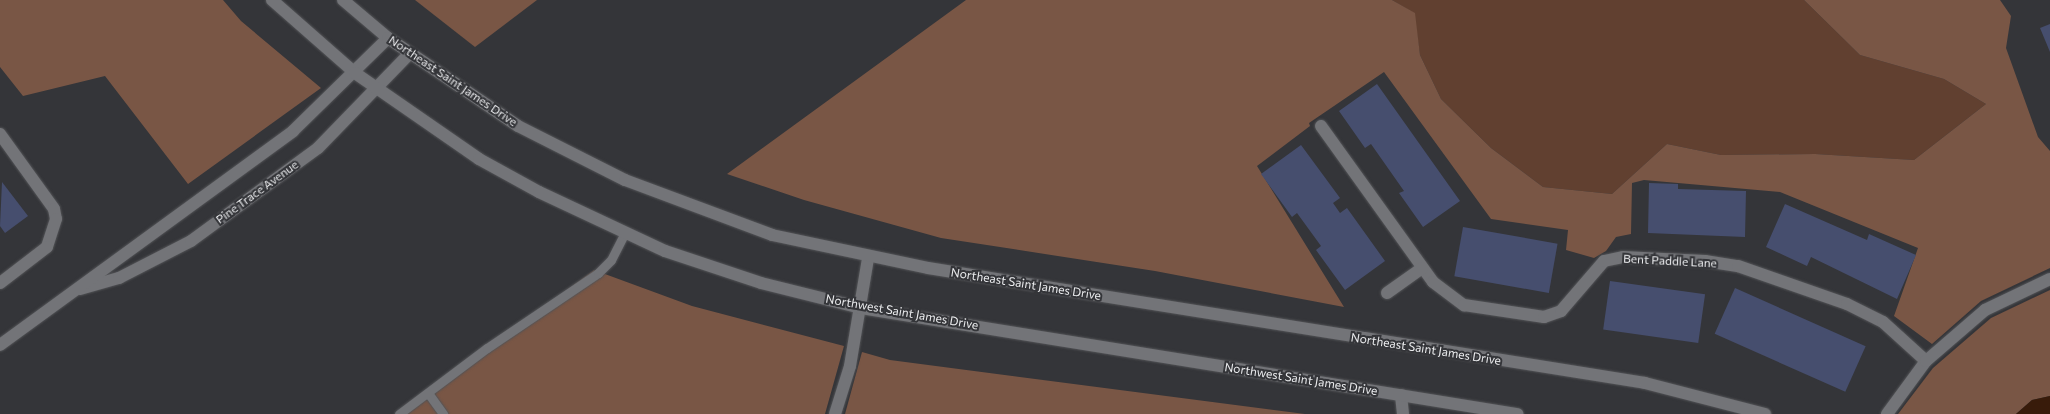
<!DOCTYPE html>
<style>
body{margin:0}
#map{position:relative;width:2050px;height:414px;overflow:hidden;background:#343539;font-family:Commissioner,sans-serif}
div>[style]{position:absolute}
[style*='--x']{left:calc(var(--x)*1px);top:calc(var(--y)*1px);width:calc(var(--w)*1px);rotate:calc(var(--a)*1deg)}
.green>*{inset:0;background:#614030}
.forest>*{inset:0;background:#795645}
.water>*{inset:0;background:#381b0a}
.building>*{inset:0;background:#464e6e;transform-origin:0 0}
.roads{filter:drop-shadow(0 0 1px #525356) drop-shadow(0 0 1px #525356)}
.service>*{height:9px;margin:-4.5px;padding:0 4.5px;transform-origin:4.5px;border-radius:4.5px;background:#737478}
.minor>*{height:12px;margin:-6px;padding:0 6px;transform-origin:6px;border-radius:6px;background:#737478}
.tertiary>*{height:12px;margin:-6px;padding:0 6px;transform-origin:6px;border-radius:6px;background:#737478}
.secondary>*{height:12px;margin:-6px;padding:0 6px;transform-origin:6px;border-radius:6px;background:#737478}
span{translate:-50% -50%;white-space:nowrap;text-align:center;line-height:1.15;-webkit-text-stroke:4px #343539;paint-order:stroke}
.street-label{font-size:12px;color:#ecedef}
</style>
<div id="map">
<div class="green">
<div style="clip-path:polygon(1392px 0,1804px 0,1860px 55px,1944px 79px,1986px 104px,1914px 160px,1815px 154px,1721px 155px,1667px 144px,1612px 194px,1543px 187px,1491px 148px,1441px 99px,1420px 55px,1414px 13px)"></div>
</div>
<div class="forest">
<div style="clip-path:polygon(0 0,223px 0,241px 21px,321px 88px,188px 184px,105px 76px,23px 96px,0 67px)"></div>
<div style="clip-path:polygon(415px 0,537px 0,475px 47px)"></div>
<div style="clip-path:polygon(966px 0,1392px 0,1415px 13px,1420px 55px,1441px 99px,1491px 148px,1543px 187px,1612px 194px,1667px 144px,1721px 155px,1815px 154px,1914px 160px,1986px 104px,1944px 79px,1860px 55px,1804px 0,2000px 0,2011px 16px,2006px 48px,2038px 137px,2050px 151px,2050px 268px,1981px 301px,1932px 344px,1894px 316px,1918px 248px,1780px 192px,1644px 180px,1632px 183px,1631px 234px,1616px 237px,1606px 251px,1594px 258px,1566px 250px,1568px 230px,1491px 219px,1384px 72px,1309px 123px,1310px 126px,1257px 166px,1344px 307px,1155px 271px,941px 238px,804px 200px,727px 174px)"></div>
<div style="clip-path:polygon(594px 270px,692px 306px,844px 346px,825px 414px,395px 414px)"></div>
<div style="clip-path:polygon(2050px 290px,2050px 396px,2032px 400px,2016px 414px,1898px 414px,1933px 368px,1991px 318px)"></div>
<div style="clip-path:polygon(862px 352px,890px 360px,1305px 414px,845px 414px)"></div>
</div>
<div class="water">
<div style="clip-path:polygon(2050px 396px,2050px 414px,2016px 414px,2032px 400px)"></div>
</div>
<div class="building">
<div style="clip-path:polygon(2050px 24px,2050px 52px,2040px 28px)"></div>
<div style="clip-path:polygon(1377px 84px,1460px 201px,1423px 227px,1399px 193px,1404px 191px,1371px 144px,1365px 148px,1339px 111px)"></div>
<div style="clip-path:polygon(1301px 145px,1340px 198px,1333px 203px,1340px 213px,1347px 208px,1385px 261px,1345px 290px,1316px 250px,1321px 246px,1297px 213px,1292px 217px,1261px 174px)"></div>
<div style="clip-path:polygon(2px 182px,28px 216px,5px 233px,0 226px)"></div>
<div style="clip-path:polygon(1649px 183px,1678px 184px,1678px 189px,1746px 191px,1745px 237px,1648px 233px)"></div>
<div style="clip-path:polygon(1785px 204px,1867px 240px,1869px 234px,1916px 255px,1897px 299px,1811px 257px,1807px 266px,1766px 247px)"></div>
<div style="left:1463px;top:227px;width:96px;height:50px;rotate:10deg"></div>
<div style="left:1610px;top:281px;width:96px;height:49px;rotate:8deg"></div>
<div style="left:1735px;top:288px;width:143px;height:50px;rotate:24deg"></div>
</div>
<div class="roads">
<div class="service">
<div style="--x:428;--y:393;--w:26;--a:54"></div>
<div style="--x:399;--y:414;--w:110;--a:-36.9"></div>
<div style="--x:487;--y:348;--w:134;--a:-34"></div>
<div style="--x:598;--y:273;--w:18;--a:-45"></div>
<div style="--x:611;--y:260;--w:30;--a:-63"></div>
</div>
<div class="minor">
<div style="--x:1321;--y:126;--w:192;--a:54.3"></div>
<div style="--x:1433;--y:282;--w:39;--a:37"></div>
<div style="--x:1464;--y:305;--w:81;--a:8.5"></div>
<div style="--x:1544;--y:317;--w:18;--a:-19"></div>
<div style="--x:1561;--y:311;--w:66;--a:-49.3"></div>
<div style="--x:1604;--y:261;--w:19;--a:-12"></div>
<div style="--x:1623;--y:257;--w:82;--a:2.8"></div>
<div style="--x:1705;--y:261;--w:33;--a:9"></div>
<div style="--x:1738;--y:266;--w:115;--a:19.2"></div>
<div style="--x:1847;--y:304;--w:40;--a:26.6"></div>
<div style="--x:1883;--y:322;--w:58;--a:42.2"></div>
<div style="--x:0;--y:134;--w:92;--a:54.2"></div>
<div style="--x:54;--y:209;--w:10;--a:79"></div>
<div style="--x:56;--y:219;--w:29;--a:108"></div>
<div style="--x:47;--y:247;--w:59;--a:142.5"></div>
<div style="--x:80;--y:289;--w:41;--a:-15.8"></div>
<div style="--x:119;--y:278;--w:81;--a:-27.2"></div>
<div style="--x:191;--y:241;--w:157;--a:-36.2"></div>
<div style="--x:318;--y:148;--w:132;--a:-45.9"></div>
<div style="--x:1387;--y:293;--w:43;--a:-35.5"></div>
<div style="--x:0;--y:345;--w:363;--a:-36.1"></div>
<div style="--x:293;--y:131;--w:133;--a:-44.4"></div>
<div style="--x:1401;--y:395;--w:19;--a:84"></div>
<div style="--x:1887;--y:414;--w:66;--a:-53.7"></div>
<div style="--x:1926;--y:361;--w:78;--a:-40.8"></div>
<div style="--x:1985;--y:310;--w:72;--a:-25.5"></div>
</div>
<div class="tertiary">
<div style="--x:835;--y:414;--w:50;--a:-72.6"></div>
<div style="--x:850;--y:366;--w:109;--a:-80.5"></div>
</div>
<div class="secondary">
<div style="--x:272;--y:0;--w:111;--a:41.3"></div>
<div style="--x:355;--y:73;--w:151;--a:34.7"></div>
<div style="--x:479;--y:159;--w:68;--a:28.8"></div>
<div style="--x:539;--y:192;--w:139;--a:25.1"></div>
<div style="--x:665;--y:251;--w:101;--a:18.4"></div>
<div style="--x:761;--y:283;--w:103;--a:14"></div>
<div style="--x:861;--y:308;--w:665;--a:9.18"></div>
<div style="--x:343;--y:0;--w:59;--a:40.2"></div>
<div style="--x:388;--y:38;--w:157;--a:34.1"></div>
<div style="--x:518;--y:126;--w:120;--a:26.8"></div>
<div style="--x:625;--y:180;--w:157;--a:20.5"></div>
<div style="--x:772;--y:235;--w:159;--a:11.9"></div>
<div style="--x:928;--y:268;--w:726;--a:9.11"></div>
<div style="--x:1645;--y:383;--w:124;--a:14.5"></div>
</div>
</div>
<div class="street-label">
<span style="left:453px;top:81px;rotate:34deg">Northeast Saint James Drive</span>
<span style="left:257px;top:192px;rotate:-36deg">Pine Trace Avenue</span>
<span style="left:1670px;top:261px;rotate:3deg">Bent Paddle Lane</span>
<span style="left:1026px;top:284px;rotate:9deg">Northeast Saint James Drive</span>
<span style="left:902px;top:312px;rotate:10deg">Northwest Saint James Drive</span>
<span style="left:1426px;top:349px;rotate:9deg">Northeast Saint James Drive</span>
<span style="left:1301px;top:379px;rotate:9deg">Northwest Saint James Drive</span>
</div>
</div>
